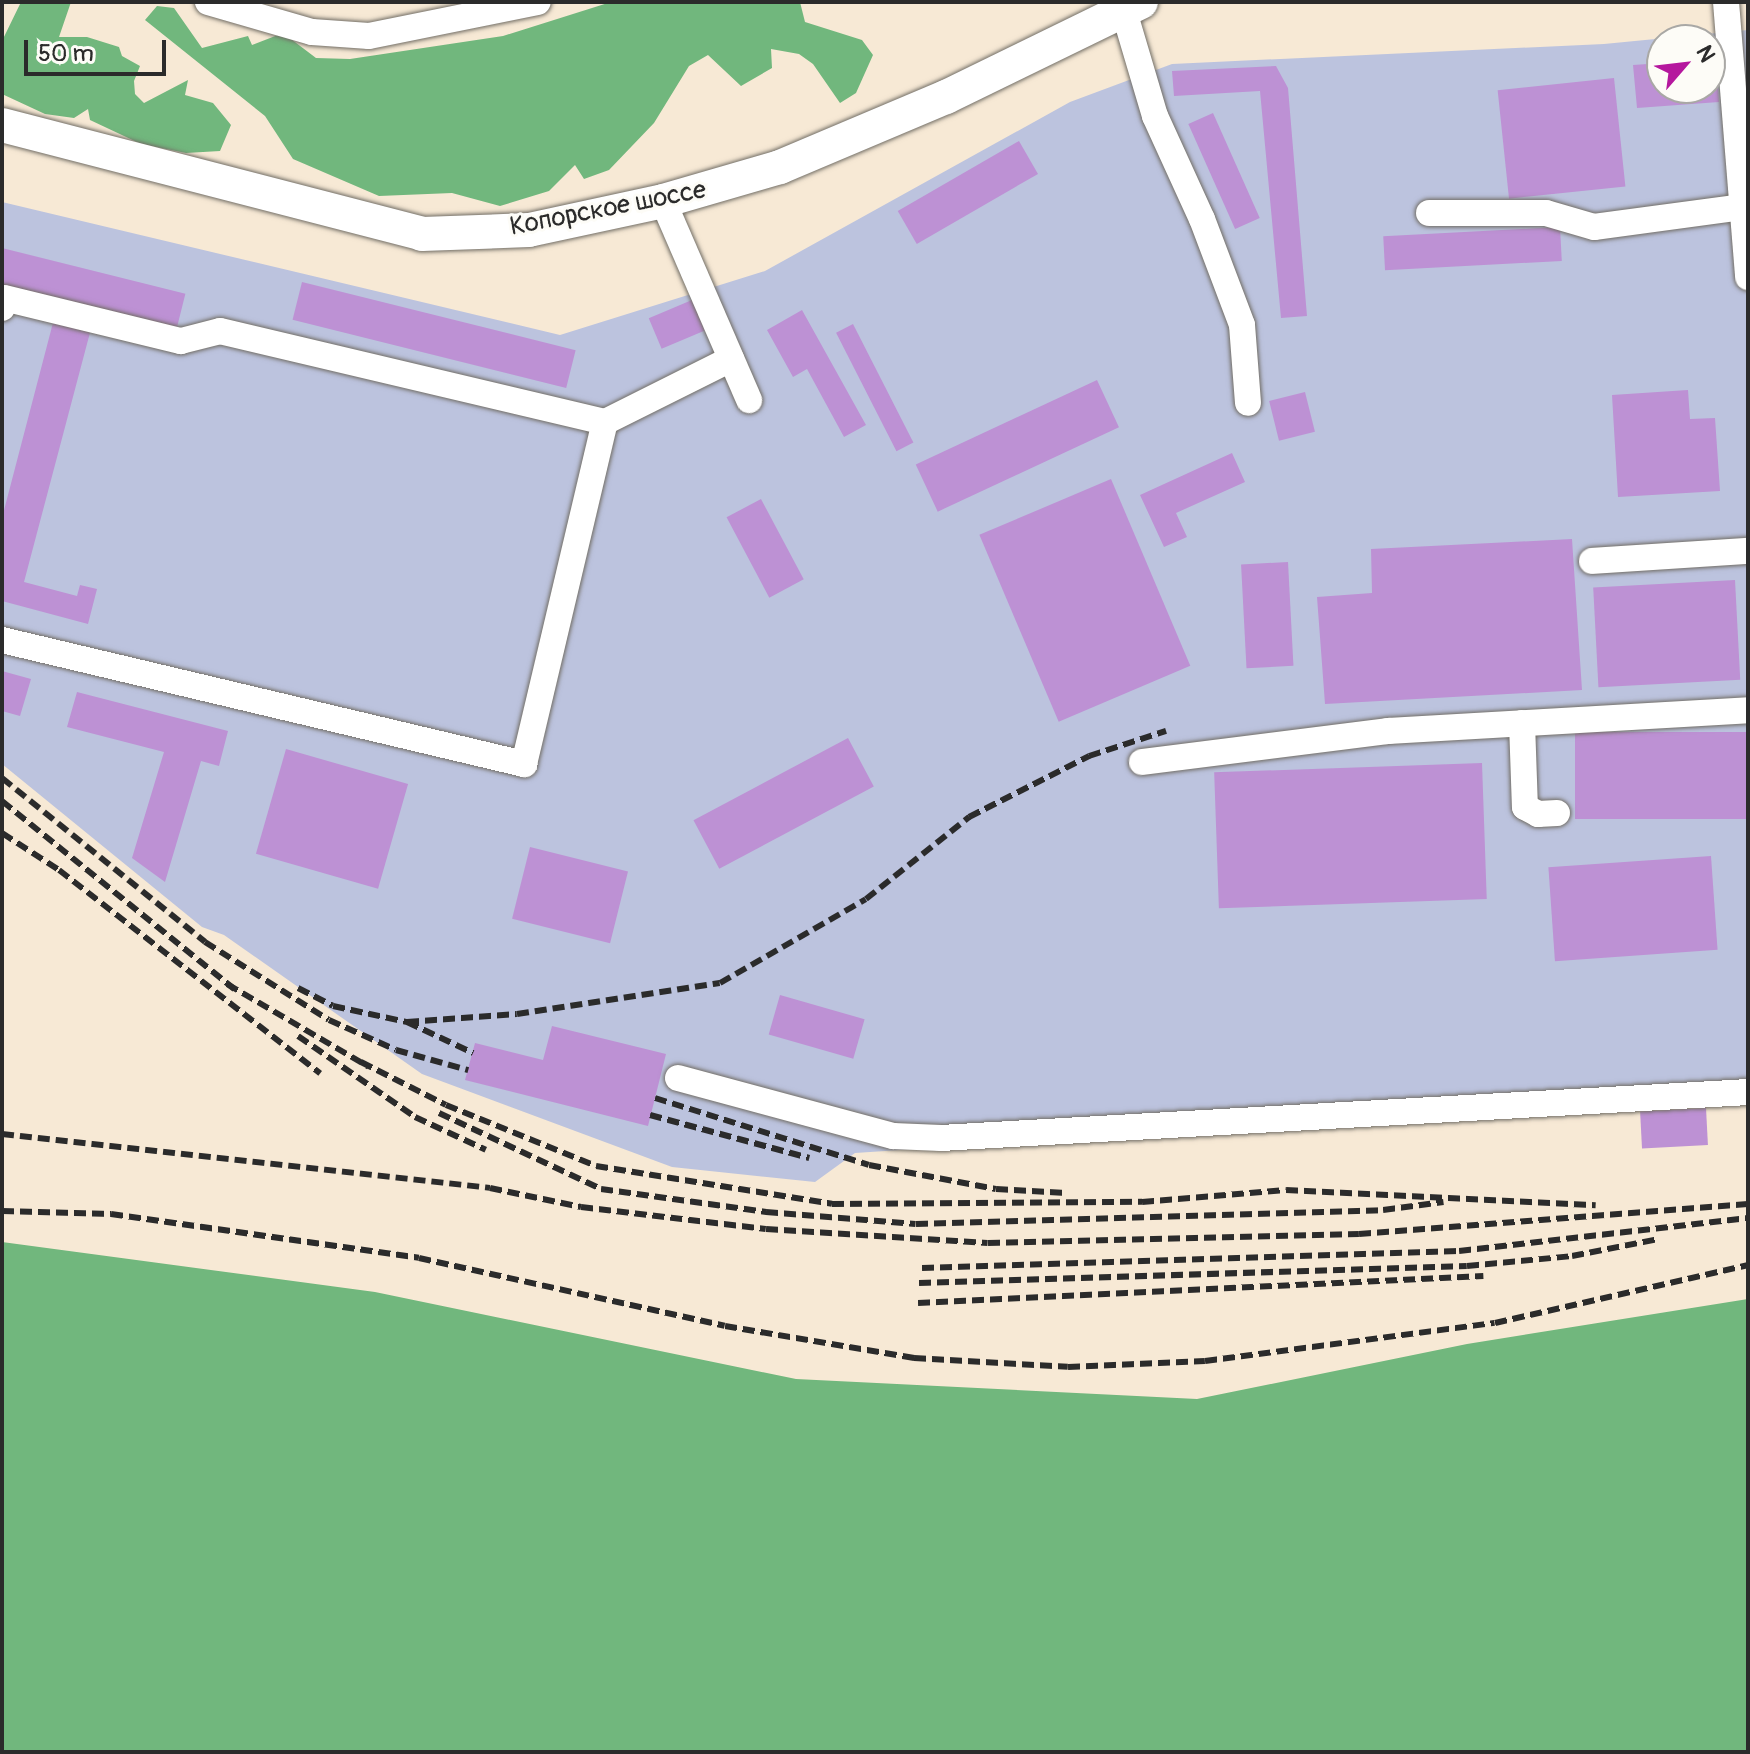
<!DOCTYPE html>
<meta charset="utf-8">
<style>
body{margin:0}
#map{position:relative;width:1750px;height:1754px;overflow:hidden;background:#f7e9d5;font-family:Pangolin,sans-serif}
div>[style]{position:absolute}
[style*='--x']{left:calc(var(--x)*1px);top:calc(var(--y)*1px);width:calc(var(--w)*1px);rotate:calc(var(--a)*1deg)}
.industrial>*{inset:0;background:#bcc3de}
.forest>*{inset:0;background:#71b77d}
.building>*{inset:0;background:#bd91d4;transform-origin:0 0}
.roads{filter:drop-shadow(0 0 2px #726e66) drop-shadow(0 0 2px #726e66)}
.minor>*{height:26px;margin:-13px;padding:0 13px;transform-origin:13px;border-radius:13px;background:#fff}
.major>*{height:34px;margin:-17px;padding:0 17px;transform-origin:17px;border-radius:17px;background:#fff}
.rail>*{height:6px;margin-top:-3px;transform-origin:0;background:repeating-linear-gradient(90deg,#2b2b2b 0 12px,transparent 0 18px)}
span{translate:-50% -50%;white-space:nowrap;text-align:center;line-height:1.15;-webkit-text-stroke:6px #fdfcf7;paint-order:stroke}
.street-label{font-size:26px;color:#2b2b2b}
.frame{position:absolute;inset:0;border:4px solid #2b2b2b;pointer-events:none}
.north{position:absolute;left:1646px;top:24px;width:80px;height:80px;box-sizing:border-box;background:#fdfcf7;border:2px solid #a9a8a5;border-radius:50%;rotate:62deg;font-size:22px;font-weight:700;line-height:32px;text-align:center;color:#2b2b2b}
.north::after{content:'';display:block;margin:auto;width:28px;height:36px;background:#b5179e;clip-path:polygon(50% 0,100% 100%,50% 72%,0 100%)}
.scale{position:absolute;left:24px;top:40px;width:142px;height:36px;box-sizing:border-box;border:4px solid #2b2b2b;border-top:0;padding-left:10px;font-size:24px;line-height:28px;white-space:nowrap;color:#2b2b2b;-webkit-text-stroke:6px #fdfcf7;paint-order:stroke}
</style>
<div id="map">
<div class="industrial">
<div style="clip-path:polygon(evenodd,1748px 30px,1748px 1094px,855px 1153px,815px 1182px,672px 1167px,422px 1074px,224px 935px,202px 927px,2px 764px,2px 202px,560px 335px,765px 271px,1070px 102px,1172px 64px,1604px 44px,1748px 30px,1662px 40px,1710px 40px,1710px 88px,1662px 88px,1662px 40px)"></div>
</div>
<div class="forest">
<div style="clip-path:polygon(21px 2px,71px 2px,59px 37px,87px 37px,119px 47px,122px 56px,140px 66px,134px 81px,135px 94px,144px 103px,188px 80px,185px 95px,213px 103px,231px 125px,220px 151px,186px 153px,141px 144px,90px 120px,88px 109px,74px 118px,45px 114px,2px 94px,2px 41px)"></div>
<div style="clip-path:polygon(611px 2px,800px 2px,805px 22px,862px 40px,873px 55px,856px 93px,840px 103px,813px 64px,799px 54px,771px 49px,772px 68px,741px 86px,708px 55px,689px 66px,654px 123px,609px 170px,584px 179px,575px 165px,549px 191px,500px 206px,452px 193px,379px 196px,293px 159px,265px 116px,145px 20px,157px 6px,174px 8px,202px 48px,248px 36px,252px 45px,283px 33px,316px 58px,350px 59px,503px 36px)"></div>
<div style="clip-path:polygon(2px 1242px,375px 1292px,796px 1379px,1197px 1399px,1467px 1344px,1748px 1299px,1748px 1752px,2px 1752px)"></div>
</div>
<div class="building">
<div style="clip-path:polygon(1710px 59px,1716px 59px,1719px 102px,1637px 108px,1633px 65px,1662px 63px,1662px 88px,1710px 88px)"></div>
<div style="clip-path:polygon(1276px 66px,1288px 88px,1307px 316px,1281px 318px,1260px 91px,1174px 96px,1172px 71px)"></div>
<div style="left:1614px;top:78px;width:109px;height:117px;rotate:84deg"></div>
<div style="left:1213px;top:113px;width:115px;height:27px;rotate:66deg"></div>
<div style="left:1019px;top:141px;width:38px;height:140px;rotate:60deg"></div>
<div style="left:1560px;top:227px;width:34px;height:177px;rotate:87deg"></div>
<div style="left:2px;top:248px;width:189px;height:40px;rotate:14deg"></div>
<div style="left:302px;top:282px;width:282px;height:39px;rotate:14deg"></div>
<div style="left:692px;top:300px;width:33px;height:47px;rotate:67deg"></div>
<div style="clip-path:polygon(802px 310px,866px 425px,844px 437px,807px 369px,793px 377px,767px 330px)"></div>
<div style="clip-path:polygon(55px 315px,92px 325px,24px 582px,77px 596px,80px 585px,97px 589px,88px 624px,2px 601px,2px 518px)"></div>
<div style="left:853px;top:324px;width:133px;height:19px;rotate:63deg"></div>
<div style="left:1097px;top:380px;width:52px;height:200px;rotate:65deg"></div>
<div style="clip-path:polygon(1688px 390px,1690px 419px,1715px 418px,1720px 491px,1618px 497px,1612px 395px)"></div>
<div style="left:1305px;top:392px;width:41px;height:37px;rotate:76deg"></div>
<div style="clip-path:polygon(1232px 453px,1245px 482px,1176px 513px,1187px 537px,1164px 547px,1140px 495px)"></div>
<div style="left:1111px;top:479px;width:203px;height:143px;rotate:67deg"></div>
<div style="left:761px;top:499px;width:91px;height:39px;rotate:62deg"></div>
<div style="clip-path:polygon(1572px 539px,1582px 690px,1325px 704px,1317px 597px,1372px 593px,1371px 549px)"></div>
<div style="left:1288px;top:562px;width:104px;height:47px;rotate:87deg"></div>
<div style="left:1735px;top:580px;width:100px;height:142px;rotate:87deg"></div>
<div style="clip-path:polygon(2px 671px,31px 679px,20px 716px,2px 711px)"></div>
<div style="clip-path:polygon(77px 692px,228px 731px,219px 766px,201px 761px,165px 882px,132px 858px,164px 752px,67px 727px)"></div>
<div style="left:1748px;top:732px;width:87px;height:173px;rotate:90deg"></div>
<div style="left:848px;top:738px;width:55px;height:175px;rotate:62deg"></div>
<div style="left:286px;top:749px;width:127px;height:109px;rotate:16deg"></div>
<div style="left:1482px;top:763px;width:136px;height:268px;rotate:88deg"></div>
<div style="left:530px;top:847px;width:101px;height:74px;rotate:14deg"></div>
<div style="left:1711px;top:856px;width:94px;height:163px;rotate:86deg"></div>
<div style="left:780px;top:995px;width:88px;height:41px;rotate:16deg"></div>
<div style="clip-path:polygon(552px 1026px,666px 1054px,648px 1126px,465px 1080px,475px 1043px,543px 1060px)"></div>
<div style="left:1706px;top:1108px;width:37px;height:66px;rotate:87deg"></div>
</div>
<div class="roads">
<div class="minor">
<div style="--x:208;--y:2;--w:108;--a:16.1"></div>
<div style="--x:312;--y:32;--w:57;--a:4"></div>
<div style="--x:369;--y:36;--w:172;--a:-11.4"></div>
<div style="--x:1726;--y:2;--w:276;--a:85.4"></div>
<div style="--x:1123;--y:8;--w:113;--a:73.5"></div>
<div style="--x:1155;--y:116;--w:113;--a:65.5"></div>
<div style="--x:1202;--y:219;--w:113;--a:69.3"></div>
<div style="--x:1242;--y:325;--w:78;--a:85.6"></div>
<div style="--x:663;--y:201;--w:217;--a:66.6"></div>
<div style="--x:1429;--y:213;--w:117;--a:0"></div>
<div style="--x:1546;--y:213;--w:50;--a:16.3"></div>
<div style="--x:1594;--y:227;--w:149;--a:-7.7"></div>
<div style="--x:2;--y:308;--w:10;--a:-79"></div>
<div style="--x:4;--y:298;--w:182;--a:13.7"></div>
<div style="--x:181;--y:341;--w:40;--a:-14.4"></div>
<div style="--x:220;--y:331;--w:396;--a:13.3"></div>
<div style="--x:605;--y:422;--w:141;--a:-26.6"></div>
<div style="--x:1592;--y:561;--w:156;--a:-3.7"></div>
<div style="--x:2;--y:640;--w:537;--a:13.36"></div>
<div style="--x:524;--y:764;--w:351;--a:-76.7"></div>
<div style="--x:1522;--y:723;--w:84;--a:88"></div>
<div style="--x:1525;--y:807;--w:15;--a:28"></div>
<div style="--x:1538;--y:814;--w:19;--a:-3"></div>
<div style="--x:1142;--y:762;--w:248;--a:-7.2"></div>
<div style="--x:1388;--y:731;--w:361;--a:-3.3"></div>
<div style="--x:678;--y:1078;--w:223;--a:15.1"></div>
<div style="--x:893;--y:1136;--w:48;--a:2.4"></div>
<div style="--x:941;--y:1138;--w:808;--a:-3.26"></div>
</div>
<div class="major">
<div style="--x:2;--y:125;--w:434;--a:14.5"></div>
<div style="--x:422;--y:234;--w:107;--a:-2.1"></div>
<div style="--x:529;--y:230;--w:137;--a:-12.2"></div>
<div style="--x:663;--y:201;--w:122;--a:-16.2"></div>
<div style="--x:780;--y:167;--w:180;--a:-22.9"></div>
<div style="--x:946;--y:97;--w:217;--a:-26"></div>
</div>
</div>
<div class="rail">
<div style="--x:2;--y:778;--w:261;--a:38.9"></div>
<div style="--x:205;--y:942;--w:146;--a:32.2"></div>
<div style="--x:329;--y:1020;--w:73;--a:24.1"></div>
<div style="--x:396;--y:1050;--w:75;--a:15.5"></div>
<div style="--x:2;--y:801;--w:299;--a:39"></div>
<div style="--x:2;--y:833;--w:68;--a:33"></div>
<div style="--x:59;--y:870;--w:331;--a:37.9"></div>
<div style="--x:227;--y:984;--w:164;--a:30.3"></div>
<div style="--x:298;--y:988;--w:39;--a:27"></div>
<div style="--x:333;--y:1006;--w:76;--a:12.2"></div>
<div style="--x:407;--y:1022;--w:73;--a:25.2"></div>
<div style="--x:407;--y:1022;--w:110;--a:-4.2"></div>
<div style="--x:517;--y:1014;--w:205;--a:-8.7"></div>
<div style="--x:720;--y:983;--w:168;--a:-29.9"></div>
<div style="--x:866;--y:899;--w:132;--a:-38.5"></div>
<div style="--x:969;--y:817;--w:135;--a:-26.9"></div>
<div style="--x:1089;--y:756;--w:81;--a:-18"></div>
<div style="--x:298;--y:1036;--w:142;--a:34.7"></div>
<div style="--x:415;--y:1117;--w:78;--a:24.9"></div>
<div style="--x:361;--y:1062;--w:95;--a:26.8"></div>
<div style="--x:446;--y:1105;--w:162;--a:22.1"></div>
<div style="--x:596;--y:1166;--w:239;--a:9.1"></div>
<div style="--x:832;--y:1204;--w:310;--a:-0.4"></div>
<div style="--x:1142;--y:1202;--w:144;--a:-4.8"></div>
<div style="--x:1286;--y:1190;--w:310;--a:2.8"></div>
<div style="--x:655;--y:1098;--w:224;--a:17.4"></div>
<div style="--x:869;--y:1165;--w:129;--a:10.7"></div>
<div style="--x:996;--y:1189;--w:70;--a:3.3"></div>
<div style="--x:439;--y:1113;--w:179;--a:25.1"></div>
<div style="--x:601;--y:1189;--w:167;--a:7.9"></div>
<div style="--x:766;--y:1212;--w:150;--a:4.6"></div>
<div style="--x:916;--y:1224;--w:467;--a:-1.7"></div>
<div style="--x:1383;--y:1210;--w:61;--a:-7.6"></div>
<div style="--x:650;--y:1115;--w:165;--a:15.1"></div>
<div style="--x:2;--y:1134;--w:491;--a:6.3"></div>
<div style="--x:490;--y:1188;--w:93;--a:11.8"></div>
<div style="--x:581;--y:1207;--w:186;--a:6.8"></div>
<div style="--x:766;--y:1229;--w:222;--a:3.6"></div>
<div style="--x:988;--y:1243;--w:371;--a:-1.4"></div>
<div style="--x:1359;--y:1234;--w:390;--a:-4.4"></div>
<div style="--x:2;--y:1211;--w:109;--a:1.6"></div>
<div style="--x:111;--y:1214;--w:311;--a:8.1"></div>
<div style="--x:419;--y:1258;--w:313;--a:12.5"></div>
<div style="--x:725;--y:1326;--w:192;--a:9.6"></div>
<div style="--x:914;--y:1358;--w:154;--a:3.3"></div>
<div style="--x:1068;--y:1367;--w:137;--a:-2.5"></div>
<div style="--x:1205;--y:1361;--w:292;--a:-7.5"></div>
<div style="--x:1495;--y:1323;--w:260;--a:-12.9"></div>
<div style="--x:922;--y:1268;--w:537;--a:-1.81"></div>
<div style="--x:1459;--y:1251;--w:291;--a:-6.5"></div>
<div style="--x:919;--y:1283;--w:548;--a:-1.78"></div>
<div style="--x:1467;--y:1266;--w:105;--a:-5.4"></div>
<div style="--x:1572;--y:1256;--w:89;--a:-11.1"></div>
<div style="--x:918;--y:1303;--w:566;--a:-2.74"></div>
</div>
<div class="street-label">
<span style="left:608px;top:209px;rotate:-11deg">Копорское шоссе</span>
</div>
<div class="frame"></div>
<div class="north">N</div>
<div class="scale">50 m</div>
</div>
